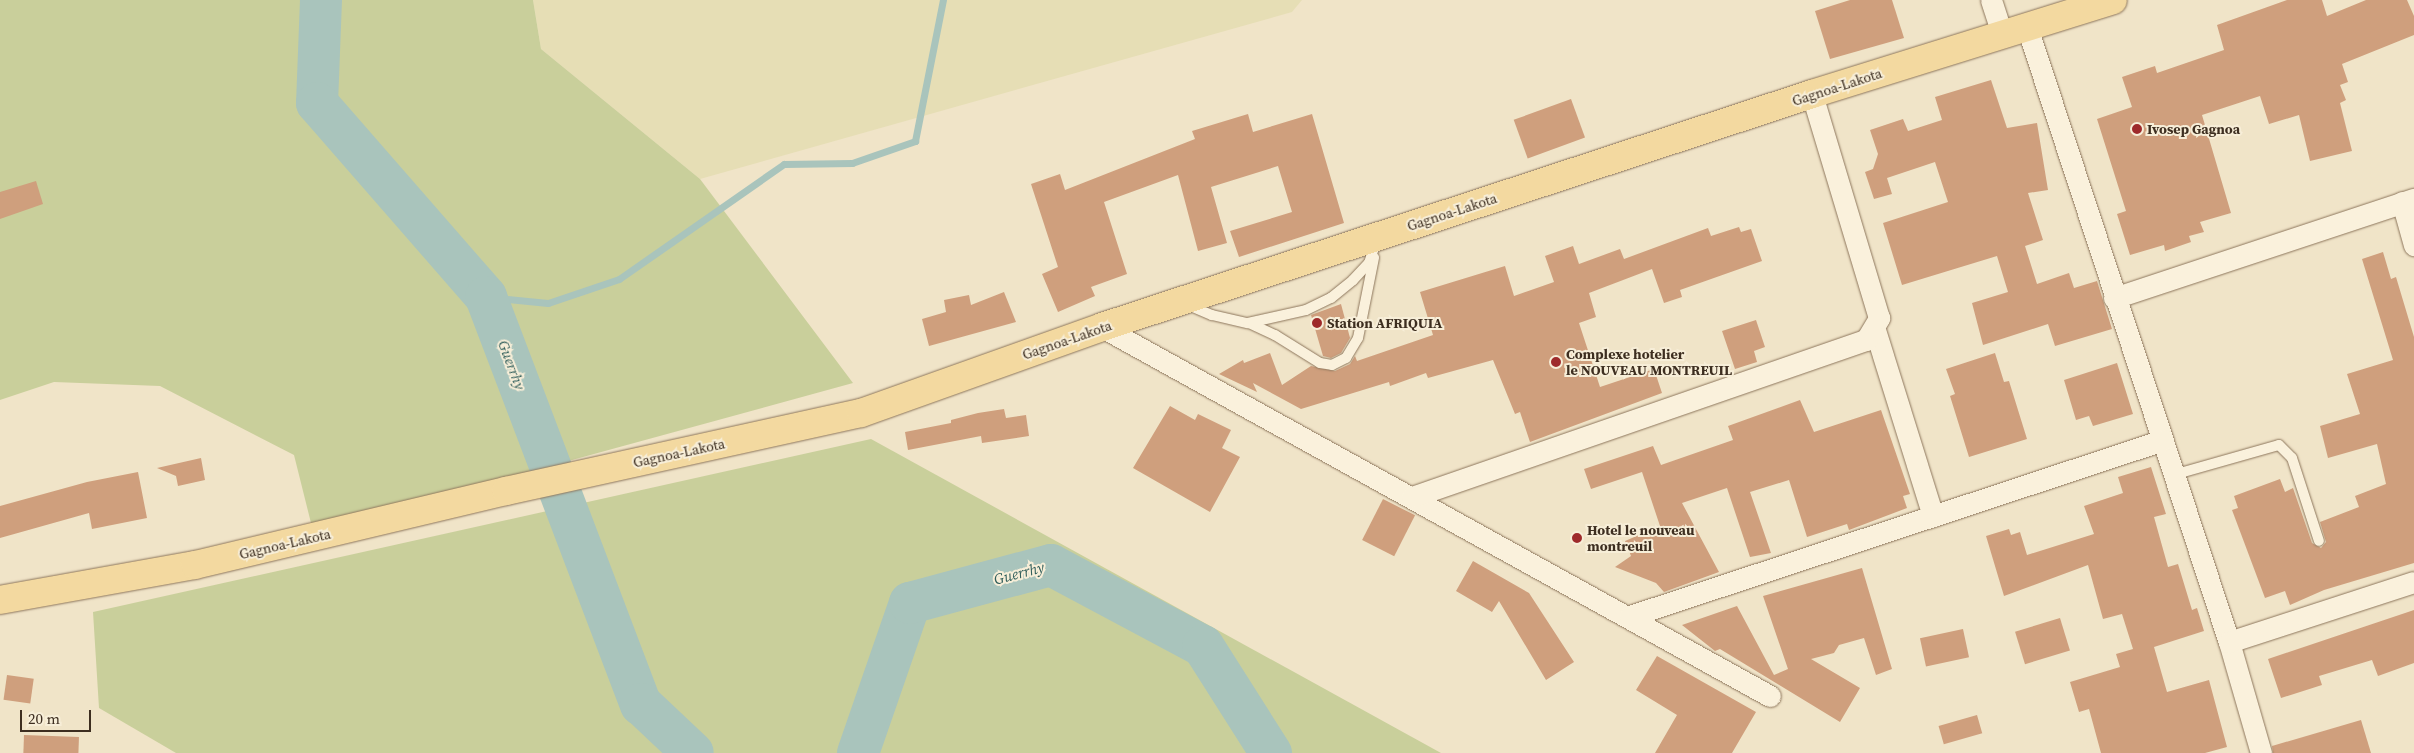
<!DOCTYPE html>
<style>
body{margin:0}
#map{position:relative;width:2414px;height:753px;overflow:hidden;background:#f0e4c8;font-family:"Source Serif 4",serif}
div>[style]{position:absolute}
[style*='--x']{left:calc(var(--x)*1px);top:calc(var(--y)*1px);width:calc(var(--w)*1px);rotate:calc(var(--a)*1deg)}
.farmland>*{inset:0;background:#e6deb5}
.green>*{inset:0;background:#c9cf9b}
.stream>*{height:7px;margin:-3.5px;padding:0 3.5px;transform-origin:3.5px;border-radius:3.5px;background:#a9c4bc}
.river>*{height:42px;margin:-21px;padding:0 21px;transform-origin:21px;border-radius:21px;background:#a9c4bc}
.building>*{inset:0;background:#cf9f7d;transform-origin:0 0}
.roads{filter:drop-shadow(0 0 1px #8d765c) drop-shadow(0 0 1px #8d765c)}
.lane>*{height:10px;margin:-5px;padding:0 5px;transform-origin:5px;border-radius:5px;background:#faf1dc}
.street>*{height:21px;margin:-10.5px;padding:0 10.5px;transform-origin:10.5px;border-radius:10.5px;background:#faf1dc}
.primary>*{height:28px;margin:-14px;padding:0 14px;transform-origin:14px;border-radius:14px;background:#f3d9a0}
.dots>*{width:14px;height:14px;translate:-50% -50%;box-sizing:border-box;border:2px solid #f7eed8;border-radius:50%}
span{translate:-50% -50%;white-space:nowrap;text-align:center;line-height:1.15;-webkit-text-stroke:4px #f7eed8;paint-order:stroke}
.street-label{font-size:14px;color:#3d2e20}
.poi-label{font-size:14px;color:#3d2e20;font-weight:700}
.left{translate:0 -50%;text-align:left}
.water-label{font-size:15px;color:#2f5d5a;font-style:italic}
.scale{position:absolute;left:20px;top:710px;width:71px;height:22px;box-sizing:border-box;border:2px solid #3d2e20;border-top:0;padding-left:6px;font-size:15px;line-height:18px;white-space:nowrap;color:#3d2e20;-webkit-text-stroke:4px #f7eed8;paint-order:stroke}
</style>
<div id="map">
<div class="farmland">
<div style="clip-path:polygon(533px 0,1302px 0,1292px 12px,700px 179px,541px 49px)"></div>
</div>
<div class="green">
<div style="clip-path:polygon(0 0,533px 0,541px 49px,700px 179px,853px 383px,313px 531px,294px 455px,160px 386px,54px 382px,0 400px)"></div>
<div style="clip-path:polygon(871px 439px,1441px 753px,176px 753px,99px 708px,93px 612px)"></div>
</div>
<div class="stream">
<div style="--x:486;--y:297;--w:62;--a:5.5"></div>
<div style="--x:548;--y:303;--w:75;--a:-18.7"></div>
<div style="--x:619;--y:279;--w:201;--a:-34.9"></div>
<div style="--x:784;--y:164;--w:68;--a:-0.8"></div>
<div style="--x:852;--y:163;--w:67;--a:-19.2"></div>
<div style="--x:915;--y:141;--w:144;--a:-78.8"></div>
</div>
<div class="river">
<div style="--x:321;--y:0;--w:103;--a:92.2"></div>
<div style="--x:317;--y:103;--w:257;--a:48.9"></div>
<div style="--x:486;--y:297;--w:436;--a:69.2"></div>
<div style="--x:641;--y:704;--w:71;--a:43.3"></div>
<div style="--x:858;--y:753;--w:159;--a:-70.9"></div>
<div style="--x:910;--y:603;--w:146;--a:-15.1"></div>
<div style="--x:1051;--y:565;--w:172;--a:28.1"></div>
<div style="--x:1203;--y:646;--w:127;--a:57.6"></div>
</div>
<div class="building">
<div style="clip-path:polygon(1850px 0,1892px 0,1904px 38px,1830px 59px,1815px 11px)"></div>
<div style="clip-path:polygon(2287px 0,2322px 0,2327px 16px,2366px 0,2407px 0,2414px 16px,2414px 35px,2342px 64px,2348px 82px,2340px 85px,2346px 100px,2340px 103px,2352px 151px,2310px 161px,2299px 115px,2269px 124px,2260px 96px,2202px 115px,2231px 213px,2200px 222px,2204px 232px,2189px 236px,2191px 242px,2165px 251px,2164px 245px,2130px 255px,2117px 214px,2126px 211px,2097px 119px,2132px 107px,2122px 77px,2155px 66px,2157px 73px,2224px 50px,2217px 25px)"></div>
<div style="clip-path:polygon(1991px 80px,2007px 128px,2037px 123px,2048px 190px,2028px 193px,2043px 240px,2025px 246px,2037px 284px,2069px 273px,2074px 288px,2097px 281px,2112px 329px,2055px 346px,2048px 324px,1983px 345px,1972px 303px,2008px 292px,1997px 256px,1902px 285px,1883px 223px,1948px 202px,1935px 162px,1887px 178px,1892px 194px,1874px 199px,1865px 172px,1873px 169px,1878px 154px,1870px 130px,1903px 119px,1908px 131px,1942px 120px,1935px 97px)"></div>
<div style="left:1571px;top:99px;width:41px;height:61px;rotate:70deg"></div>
<div style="clip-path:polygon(1248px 114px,1253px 132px,1312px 114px,1344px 223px,1239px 257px,1230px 231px,1292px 212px,1278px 166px,1211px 187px,1227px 243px,1198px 251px,1178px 175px,1104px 202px,1127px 274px,1091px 287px,1095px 296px,1058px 312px,1042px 274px,1058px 267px,1031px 184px,1060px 174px,1065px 190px,1195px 139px,1192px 131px)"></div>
<div style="clip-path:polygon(36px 181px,43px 204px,0 219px,0 192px)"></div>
<div style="clip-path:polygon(1739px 227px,1741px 232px,1751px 229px,1762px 261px,1680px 290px,1682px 297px,1664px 303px,1652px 269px,1589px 293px,1596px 317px,1579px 323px,1600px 387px,1654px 369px,1662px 393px,1530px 442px,1520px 412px,1515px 414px,1493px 360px,1428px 378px,1426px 373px,1390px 386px,1389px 382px,1301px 409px,1253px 383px,1257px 392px,1219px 374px,1243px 360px,1244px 363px,1270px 353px,1282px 385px,1311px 366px,1335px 371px,1350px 364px,1355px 356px,1357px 361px,1433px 335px,1420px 292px,1505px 266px,1514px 296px,1554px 282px,1545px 256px,1573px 246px,1579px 264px,1620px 249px,1624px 259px,1708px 228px,1711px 236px)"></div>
<div style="clip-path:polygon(2383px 252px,2391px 279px,2396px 277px,2414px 337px,2414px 563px,2324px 590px,2290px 605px,2285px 591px,2265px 598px,2232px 510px,2238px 508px,2234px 496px,2280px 479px,2285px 492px,2293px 488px,2312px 543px,2321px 548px,2326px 542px,2320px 522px,2359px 507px,2355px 496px,2386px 484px,2377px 444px,2328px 458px,2320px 426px,2360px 414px,2347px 374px,2393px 360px,2362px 259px)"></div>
<div style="clip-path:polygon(1004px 292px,1016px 322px,929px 346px,922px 319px,946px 312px,944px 300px,969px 295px,971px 305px)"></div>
<div style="clip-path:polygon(1341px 304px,1350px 338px,1341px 353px,1331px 358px,1323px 356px,1311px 315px)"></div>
<div style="clip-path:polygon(1756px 320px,1765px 347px,1754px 351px,1757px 362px,1735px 369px,1722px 331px)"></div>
<div style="clip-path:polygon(1995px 353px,2004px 382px,2009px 381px,2027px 439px,1969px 457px,1950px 396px,1955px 394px,1946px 369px)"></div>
<div style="clip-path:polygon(2117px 363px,2133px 414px,2093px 426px,2089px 416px,2076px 420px,2064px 380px)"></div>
<div style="clip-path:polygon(1800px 400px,1814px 432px,1881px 410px,1910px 494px,1903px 496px,1907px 508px,1849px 530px,1847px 524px,1807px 537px,1789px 480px,1750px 492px,1771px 553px,1750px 557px,1727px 488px,1682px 503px,1719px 572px,1664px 592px,1656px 583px,1615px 567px,1631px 556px,1625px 541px,1660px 526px,1642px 472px,1591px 489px,1584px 469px,1653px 446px,1661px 465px,1733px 440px,1728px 426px)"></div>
<div style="clip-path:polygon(1170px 406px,1195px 420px,1198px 414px,1231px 430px,1222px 448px,1240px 457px,1210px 512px,1133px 468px)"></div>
<div style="clip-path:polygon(1004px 409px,1006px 418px,1026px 415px,1029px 436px,982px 443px,981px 436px,908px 450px,905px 432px,951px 423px,951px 420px,978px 413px)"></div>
<div style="clip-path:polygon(201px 458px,205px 480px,178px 486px,176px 476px,157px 468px)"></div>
<div style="clip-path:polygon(2151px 467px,2166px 514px,2154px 517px,2168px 567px,2178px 564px,2192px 610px,2197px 608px,2204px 631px,2154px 647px,2167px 692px,2209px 680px,2227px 747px,2205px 753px,2101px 753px,2089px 709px,2079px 712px,2070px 682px,2120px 667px,2116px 654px,2133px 649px,2122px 614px,2103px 619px,2088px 565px,2004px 596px,1986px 536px,2009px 529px,2011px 535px,2020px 532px,2027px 555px,2094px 534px,2084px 506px,2123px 493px,2118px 477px)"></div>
<div style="clip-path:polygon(138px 472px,147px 518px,92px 529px,89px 513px,0 538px,0 506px,87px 482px)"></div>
<div style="left:1383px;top:499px;width:36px;height:46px;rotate:27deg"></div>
<div style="clip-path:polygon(1473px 561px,1529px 593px,1574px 662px,1546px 680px,1499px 601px,1492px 612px,1456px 591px)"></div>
<div style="clip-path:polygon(1862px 568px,1892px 669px,1876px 675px,1864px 638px,1839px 645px,1834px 653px,1811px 659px,1860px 688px,1840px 722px,1720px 649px,1715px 651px,1682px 625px,1737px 606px,1774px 675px,1788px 669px,1763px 596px)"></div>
<div style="clip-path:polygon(2414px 610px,2414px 663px,2378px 676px,2372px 660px,2319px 676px,2322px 685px,2281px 698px,2268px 659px)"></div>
<div style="left:2060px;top:618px;width:34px;height:47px;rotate:73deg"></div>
<div style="left:1963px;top:629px;width:29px;height:44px;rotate:78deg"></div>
<div style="clip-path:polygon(1657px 656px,1756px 712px,1732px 753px,1655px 753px,1677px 715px,1636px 690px)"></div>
<div style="left:7px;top:675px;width:27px;height:25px;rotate:8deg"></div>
<div style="left:1977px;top:715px;width:19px;height:40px;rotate:74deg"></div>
<div style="clip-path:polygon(2361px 720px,2371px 753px,2273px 753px,2272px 746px)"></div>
<div style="left:24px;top:735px;width:55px;height:18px;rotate:2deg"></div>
</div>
<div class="roads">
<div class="lane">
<div style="--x:1188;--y:305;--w:26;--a:23"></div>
<div style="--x:1212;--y:315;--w:37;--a:13"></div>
<div style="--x:1248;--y:323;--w:59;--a:-12.6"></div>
<div style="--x:1306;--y:310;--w:28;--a:-26"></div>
<div style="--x:1331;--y:298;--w:28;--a:-39"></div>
<div style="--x:1353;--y:280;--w:23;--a:-47"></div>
<div style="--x:1369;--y:263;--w:23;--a:-72"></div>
<div style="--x:1249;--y:323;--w:29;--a:25"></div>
<div style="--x:1275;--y:335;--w:53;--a:31.9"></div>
<div style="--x:1320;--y:363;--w:12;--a:9"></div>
<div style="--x:1332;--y:365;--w:16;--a:-27"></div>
<div style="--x:1346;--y:358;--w:23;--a:-59"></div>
<div style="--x:1358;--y:338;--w:82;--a:-78.7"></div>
<div style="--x:2173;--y:475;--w:110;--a:-15.8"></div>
<div style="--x:2279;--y:445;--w:18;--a:45"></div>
<div style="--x:2292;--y:458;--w:87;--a:72"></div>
</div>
<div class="street">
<div style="--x:1991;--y:0;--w:36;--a:72"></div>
<div style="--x:2027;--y:27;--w:647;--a:71.82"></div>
<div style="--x:2229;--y:642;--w:116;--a:73.9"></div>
<div style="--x:2402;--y:202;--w:45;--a:74.4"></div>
<div style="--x:2114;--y:298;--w:316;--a:-18.3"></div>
<div style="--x:1102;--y:327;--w:763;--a:28.92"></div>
<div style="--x:1875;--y:330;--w:195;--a:72.7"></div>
<div style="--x:1412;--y:497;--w:480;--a:-19.1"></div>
<div style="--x:1866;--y:340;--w:26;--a:-59"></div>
<div style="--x:1879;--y:318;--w:234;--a:-106.7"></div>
<div style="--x:1630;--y:616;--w:561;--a:-18.27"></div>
<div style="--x:2229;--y:642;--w:194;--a:-18"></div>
</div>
<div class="primary">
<div style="--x:0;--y:600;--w:198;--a:-10.2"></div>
<div style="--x:195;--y:565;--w:320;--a:-13.4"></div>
<div style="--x:506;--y:491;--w:363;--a:-12.4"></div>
<div style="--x:861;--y:413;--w:256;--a:-19.6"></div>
<div style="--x:1102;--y:327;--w:747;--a:-18.17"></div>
<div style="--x:1812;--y:94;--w:315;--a:-17.3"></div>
</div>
</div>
<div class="dots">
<div style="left:2137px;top:129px;background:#9e2a2b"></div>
<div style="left:1317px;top:323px;background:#9e2a2b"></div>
<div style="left:1556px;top:362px;background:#9e2a2b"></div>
<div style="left:1577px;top:538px;background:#9e2a2b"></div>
</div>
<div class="street-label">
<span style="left:1837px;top:87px;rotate:-18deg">Gagnoa-Lakota</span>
<span style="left:1452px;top:212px;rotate:-18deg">Gagnoa-Lakota</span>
<span style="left:1067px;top:340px;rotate:-19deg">Gagnoa-Lakota</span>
<span style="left:679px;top:453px;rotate:-12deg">Gagnoa-Lakota</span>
<span style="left:285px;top:544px;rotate:-13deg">Gagnoa-Lakota</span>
</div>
<div class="poi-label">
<span class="left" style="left:2147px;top:129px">Ivosep Gagnoa</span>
<span class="left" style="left:1327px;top:323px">Station AFRIQUIA</span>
<span class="left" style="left:1566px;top:362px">Complexe hotelier<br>le NOUVEAU MONTREUIL</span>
<span class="left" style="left:1587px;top:538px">Hotel le nouveau<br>montreuil</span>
</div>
<div class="water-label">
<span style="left:512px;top:365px;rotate:69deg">Guerrhy</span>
<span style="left:1019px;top:573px;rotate:-15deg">Guerrhy</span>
</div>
<div class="scale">20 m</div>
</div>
